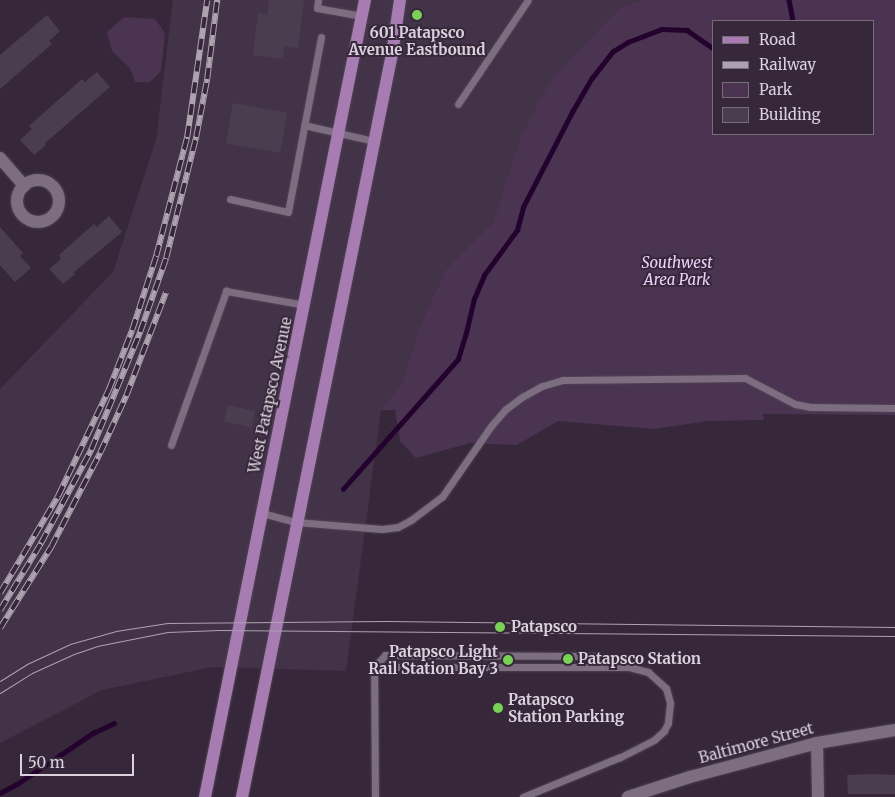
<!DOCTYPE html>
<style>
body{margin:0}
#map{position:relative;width:895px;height:797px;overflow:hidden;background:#36283a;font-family:Merriweather,serif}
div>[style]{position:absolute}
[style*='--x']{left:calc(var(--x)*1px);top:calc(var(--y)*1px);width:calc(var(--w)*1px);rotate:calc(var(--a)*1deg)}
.built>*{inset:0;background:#433349}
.green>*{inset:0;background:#4b3352}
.stream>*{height:4.5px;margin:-2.25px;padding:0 2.25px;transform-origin:2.25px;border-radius:2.25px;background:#24022e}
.building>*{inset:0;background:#4b3d50;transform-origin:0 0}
.roads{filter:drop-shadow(0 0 1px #4e4352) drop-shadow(0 0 1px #4e4352)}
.lane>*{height:7px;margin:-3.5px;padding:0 3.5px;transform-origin:3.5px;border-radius:3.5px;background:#7c6d81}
.street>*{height:12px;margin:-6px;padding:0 6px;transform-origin:6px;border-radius:6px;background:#7c6d81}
.street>.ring{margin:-6px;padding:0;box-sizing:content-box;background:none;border:12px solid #7c6d81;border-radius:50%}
.primary>*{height:12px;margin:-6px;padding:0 6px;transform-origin:6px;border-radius:6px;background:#a67cb3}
.tram>*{height:1px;margin:-0.5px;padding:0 0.5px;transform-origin:0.5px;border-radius:0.5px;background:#ada2b0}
.rail>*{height:5.5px;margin-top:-2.75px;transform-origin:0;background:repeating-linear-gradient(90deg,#36283a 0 11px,#ada2b0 0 22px);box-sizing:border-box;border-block:1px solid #ada2b0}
.dots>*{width:14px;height:14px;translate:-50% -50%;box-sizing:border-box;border:2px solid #36283a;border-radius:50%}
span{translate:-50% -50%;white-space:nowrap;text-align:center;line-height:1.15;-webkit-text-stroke:4px #36283a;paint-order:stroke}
.poi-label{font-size:15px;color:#dad1dd;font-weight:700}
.left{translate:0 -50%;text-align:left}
.right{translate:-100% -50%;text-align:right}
.park-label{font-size:15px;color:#f1cffd;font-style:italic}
.street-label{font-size:15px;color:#dad1dd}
.legend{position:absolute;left:712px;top:20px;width:162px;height:115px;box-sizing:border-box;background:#36283a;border:1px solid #786c7b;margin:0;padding:6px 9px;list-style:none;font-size:15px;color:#dad1dd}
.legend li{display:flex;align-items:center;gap:10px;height:25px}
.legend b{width:25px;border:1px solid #786c7b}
.scale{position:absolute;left:20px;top:754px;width:114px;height:22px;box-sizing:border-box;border:2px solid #dad1dd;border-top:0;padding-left:6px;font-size:15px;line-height:18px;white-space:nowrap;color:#dad1dd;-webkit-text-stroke:4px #36283a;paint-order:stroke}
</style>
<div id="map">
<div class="built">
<div style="clip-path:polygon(173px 0,640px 0,620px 8px,517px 146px,493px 222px,446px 269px,419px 327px,394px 406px,381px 410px,346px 671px,212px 667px,102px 690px,0 743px,0 389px,113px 272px,156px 140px)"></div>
</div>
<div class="green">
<div style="clip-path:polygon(evenodd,640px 0,895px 0,895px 415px,763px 414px,764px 420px,708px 421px,653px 429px,558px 421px,517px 445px,470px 443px,416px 458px,400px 441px,395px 410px,381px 410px,401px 385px,419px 327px,446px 269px,493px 222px,517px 146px,550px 81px,620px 8px,640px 0,714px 21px,874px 21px,874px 134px,714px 134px,714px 21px)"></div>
<div style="clip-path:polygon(124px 17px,155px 19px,165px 33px,161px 71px,150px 82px,135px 82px,130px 68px,112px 51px,107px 32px)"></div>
</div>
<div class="stream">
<div style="--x:789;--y:0;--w:21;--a:79"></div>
<div style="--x:343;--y:489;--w:174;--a:-48.5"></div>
<div style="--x:458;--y:359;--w:27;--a:-73"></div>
<div style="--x:466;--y:333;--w:35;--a:-77"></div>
<div style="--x:474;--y:299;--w:26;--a:-67"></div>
<div style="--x:484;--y:275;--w:56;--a:-53.7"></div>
<div style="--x:517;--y:230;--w:24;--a:-75"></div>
<div style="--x:523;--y:207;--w:107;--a:-62.7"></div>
<div style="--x:572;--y:112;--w:39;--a:-60"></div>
<div style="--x:592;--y:78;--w:33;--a:-52"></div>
<div style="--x:612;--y:52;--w:19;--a:-32"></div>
<div style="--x:628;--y:42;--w:36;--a:-21"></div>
<div style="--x:662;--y:29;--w:25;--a:2"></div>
<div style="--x:687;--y:30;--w:33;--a:35"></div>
<div style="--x:0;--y:793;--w:19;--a:-28"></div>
<div style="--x:17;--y:784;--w:92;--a:-33.9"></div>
<div style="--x:93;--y:733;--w:23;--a:-25"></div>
</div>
<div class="building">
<div style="clip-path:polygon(269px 0,304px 0,298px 48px,284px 46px,283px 59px,253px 55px,258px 13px,267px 15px)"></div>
<div style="clip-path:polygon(47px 15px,60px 31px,49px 41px,52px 44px,0 89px,0 55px)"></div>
<div style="clip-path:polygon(97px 72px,110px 87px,45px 143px,46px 145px,34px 155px,20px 140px,32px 129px,29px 126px,82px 79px,85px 82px)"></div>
<div style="left:233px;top:103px;width:55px;height:41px;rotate:10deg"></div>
<div style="clip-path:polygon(109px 216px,122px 232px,74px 272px,75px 274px,63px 284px,49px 269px,61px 259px,59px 255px,86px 231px,94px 224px,97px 227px)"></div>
<div style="clip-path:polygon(0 227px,23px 253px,20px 256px,31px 268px,15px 282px,0 265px)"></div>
<div style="left:228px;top:405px;width:28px;height:17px;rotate:13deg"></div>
<div style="clip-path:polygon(872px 774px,895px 775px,895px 794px,848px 794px,847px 775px)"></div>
</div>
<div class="roads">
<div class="lane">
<div style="--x:318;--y:0;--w:8;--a:97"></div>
<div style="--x:317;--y:8;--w:46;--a:10.1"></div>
<div style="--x:458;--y:104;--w:125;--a:-56.1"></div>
<div style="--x:304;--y:125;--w:72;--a:12.9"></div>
<div style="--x:230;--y:199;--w:59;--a:12.6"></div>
<div style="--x:288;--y:212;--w:178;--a:-79.3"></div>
<div style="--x:171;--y:445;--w:164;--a:-70.3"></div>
<div style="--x:226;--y:291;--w:80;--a:10"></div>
<div style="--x:262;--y:513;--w:35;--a:15"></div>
<div style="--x:296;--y:522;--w:86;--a:4.7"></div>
<div style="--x:382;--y:529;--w:16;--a:-7"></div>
<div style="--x:398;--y:527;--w:15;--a:-28"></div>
<div style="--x:411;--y:520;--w:39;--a:-37"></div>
<div style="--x:442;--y:497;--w:86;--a:-55.4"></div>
<div style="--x:491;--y:426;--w:23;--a:-49"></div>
<div style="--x:506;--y:409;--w:20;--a:-37"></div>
<div style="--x:522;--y:397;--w:23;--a:-29"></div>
<div style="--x:542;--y:386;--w:22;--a:-16"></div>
<div style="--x:563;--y:380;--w:182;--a:-0.6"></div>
<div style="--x:745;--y:378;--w:56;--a:27.5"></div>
<div style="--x:795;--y:404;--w:16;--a:11"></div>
<div style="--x:811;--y:407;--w:84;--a:0.7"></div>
<div style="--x:374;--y:667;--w:255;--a:0"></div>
<div style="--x:629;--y:667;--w:20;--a:15"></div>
<div style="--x:648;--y:672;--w:24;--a:42"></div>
<div style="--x:666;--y:688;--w:16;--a:75"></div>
<div style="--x:670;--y:703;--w:20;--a:96"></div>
<div style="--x:668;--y:723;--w:9;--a:117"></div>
<div style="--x:664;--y:731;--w:13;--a:138"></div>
<div style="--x:654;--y:740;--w:38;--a:153"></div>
<div style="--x:620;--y:757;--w:105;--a:157.6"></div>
<div style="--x:375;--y:797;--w:130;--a:-90.4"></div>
<div style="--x:374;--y:667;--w:16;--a:-47"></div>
<div style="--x:385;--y:655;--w:208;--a:0.3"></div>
<div style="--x:593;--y:656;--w:24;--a:22"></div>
</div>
<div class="street">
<div style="--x:0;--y:158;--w:37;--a:49"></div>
<div class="ring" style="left:17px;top:180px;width:30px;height:30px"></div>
<div style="--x:817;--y:743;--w:54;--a:88.9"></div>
<div style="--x:628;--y:797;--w:65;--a:-17.9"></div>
<div style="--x:690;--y:777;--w:131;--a:-15"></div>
<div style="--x:817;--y:743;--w:79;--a:-9.5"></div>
</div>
<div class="primary">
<div style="--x:205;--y:797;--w:813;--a:-78.65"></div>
<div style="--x:242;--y:797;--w:758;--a:-78.59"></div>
<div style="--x:392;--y:54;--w:55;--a:-81.6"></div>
</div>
</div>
<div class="tram">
<div style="--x:0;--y:681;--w:32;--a:-32"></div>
<div style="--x:27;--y:664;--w:47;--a:-24.9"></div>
<div style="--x:70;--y:644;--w:48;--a:-15.8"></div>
<div style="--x:116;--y:631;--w:52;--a:-8.9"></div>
<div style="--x:167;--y:623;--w:219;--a:-0.5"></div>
<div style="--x:386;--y:621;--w:509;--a:0.68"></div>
<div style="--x:0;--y:693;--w:38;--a:-32"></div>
<div style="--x:32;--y:673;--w:46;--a:-24.3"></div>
<div style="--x:74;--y:654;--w:24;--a:-19"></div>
<div style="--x:97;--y:646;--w:72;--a:-11.2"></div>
<div style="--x:168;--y:632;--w:51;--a:-2.2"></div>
<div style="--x:219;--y:630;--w:676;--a:0.51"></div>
</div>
<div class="rail">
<div style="--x:0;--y:593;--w:113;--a:-59.1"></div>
<div style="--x:58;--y:496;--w:119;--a:-64.5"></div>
<div style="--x:109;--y:389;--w:63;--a:-68.7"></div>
<div style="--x:132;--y:330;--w:78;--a:-72"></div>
<div style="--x:156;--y:256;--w:123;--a:-75.4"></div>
<div style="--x:187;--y:137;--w:138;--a:-81.7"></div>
<div style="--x:0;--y:610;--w:79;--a:-58.5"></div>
<div style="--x:41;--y:543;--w:106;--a:-61.7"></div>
<div style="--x:91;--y:450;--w:128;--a:-67.4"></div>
<div style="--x:140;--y:332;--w:78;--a:-70.6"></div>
<div style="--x:166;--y:258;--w:125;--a:-76.1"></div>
<div style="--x:196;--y:137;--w:59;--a:-79.3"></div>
<div style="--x:207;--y:79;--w:80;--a:-82.8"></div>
<div style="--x:0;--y:628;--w:96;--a:-57.8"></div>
<div style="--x:51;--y:547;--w:106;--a:-62.5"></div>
<div style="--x:100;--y:453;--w:63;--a:-65.5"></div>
<div style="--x:126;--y:396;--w:111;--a:-69"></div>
</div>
<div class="dots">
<div style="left:417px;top:15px;background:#7ad157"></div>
<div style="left:500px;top:627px;background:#7ad157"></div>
<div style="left:568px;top:659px;background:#7ad157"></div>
<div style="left:508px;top:660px;background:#7ad157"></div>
<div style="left:498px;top:708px;background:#7ad157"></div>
</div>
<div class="poi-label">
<span style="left:417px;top:41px">601 Patapsco<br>Avenue Eastbound</span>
<span class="left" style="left:511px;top:627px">Patapsco</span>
<span class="right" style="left:498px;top:660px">Patapsco Light<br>Rail Station Bay 3</span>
<span class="left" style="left:578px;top:659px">Patapsco Station</span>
<span class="left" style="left:508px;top:708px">Patapsco<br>Station Parking</span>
</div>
<div class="park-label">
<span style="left:677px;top:271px">Southwest<br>Area Park</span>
</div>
<div class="street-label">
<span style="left:270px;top:395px;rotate:-78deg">West Patapsco Avenue</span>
<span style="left:756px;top:743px;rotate:-15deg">Baltimore Street</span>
</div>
<ul class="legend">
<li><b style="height:6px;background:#a67cb3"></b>Road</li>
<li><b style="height:6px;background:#ada2b0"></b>Railway</li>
<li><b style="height:14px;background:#4b3352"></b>Park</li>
<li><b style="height:14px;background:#4b3d50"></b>Building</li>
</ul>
<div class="scale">50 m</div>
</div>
